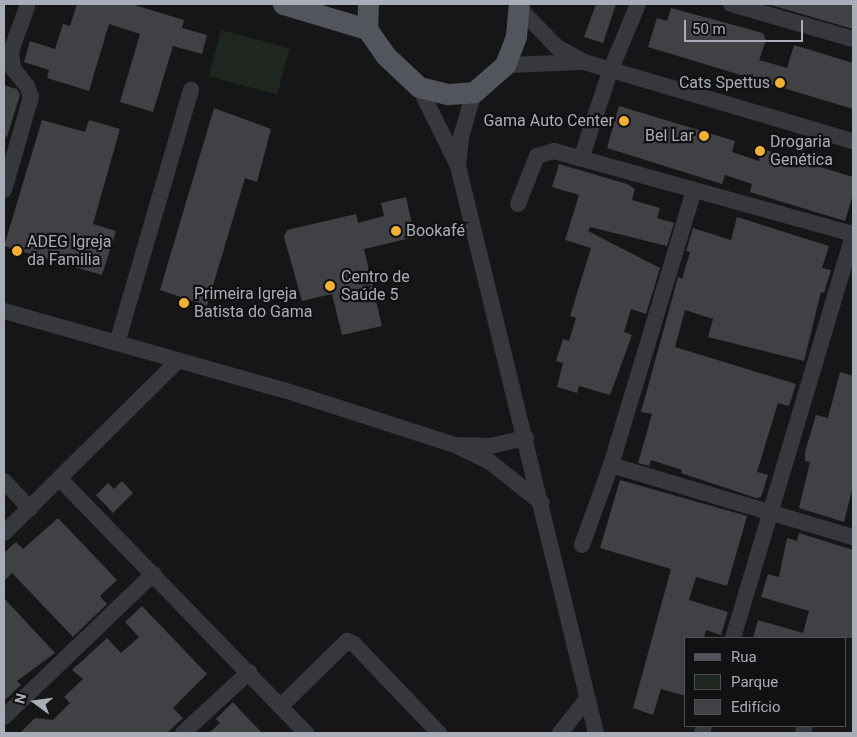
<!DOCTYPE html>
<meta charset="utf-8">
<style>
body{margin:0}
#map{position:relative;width:857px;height:737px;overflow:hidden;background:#161618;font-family:Roboto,sans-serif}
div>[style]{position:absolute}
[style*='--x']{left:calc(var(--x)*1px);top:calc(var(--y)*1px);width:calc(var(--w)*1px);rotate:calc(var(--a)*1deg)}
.green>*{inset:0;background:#1e261f;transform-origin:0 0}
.building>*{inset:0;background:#404145}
.minor>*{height:16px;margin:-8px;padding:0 8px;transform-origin:8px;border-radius:8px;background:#37383d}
.major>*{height:21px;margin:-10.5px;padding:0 10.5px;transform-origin:10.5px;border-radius:10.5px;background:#53555c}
.dots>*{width:14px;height:14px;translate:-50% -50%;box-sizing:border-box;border:2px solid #111113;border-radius:50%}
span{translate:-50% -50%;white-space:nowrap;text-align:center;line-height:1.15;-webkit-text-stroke:4.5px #111113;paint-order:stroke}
.poi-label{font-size:16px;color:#a8adb8}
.right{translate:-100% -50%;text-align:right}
.left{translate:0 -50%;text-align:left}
.frame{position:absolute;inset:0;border:5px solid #a8adb8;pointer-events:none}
.legend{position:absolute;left:684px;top:637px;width:162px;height:90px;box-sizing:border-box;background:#111113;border:1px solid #4d4f55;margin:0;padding:6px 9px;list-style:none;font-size:15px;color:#a8adb8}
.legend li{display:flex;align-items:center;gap:10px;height:25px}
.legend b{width:25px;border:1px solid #4d4f55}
.north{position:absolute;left:10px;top:677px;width:50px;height:50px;-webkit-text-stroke:4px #111113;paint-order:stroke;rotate:284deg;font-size:14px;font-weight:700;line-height:20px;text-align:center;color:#a8adb8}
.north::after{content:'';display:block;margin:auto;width:18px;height:22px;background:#a8adb8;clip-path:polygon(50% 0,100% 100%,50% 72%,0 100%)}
.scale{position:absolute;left:684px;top:20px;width:119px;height:22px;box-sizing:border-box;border:2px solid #a8adb8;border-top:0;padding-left:6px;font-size:15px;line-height:18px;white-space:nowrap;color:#a8adb8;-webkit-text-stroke:4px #111113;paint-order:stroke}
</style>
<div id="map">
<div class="green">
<div style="left:221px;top:30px;width:71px;height:48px;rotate:15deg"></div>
</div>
<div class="building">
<div style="clip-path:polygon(77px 4px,131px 4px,184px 20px,182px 28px,207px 35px,202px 54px,173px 46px,153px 112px,120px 102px,140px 34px,109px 24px,89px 91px,47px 78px,49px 70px,24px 62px,30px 41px,55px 49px,63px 24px,70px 26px)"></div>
<div style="clip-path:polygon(596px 4px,616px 4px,603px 43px,584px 37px)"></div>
<div style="clip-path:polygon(767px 4px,853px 4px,853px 29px)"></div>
<div style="clip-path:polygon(671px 8px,763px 33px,766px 40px,759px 60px,787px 68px,794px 45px,853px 63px,853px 109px,648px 47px,657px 18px,667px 21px)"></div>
<div style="clip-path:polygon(4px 85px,17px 89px,20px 95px,7px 137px,4px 136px)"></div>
<div style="clip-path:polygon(619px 106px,735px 141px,732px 152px,759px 161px,762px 149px,853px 177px,853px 194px,845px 221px,750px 192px,752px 184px,725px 175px,722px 184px,607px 148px)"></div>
<div style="clip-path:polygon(214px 108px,271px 129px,257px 182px,245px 178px,207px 306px,160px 290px)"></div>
<div style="clip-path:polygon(42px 120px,85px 132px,89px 120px,120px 129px,93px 224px,116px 231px,102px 275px,4px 246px)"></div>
<div style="clip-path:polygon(559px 164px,627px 184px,635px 189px,632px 200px,660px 208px,657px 218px,674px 223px,667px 246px,590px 227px,588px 231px,660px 268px,646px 314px,631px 309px,624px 332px,632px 335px,610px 395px,579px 386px,577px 393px,557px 387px,563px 363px,556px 361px,563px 339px,569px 341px,576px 318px,570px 316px,591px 248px,565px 240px,579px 195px,552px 187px)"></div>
<div style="clip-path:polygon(406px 197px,415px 237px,364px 249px,382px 326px,342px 335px,332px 294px,302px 301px,284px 237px,287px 230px,356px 214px,358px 223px,384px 216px,381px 203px)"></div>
<div style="clip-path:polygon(737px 217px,829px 246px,822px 268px,831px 270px,824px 293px,821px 292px,804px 361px,708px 337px,713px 319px,685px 310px,675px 347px,796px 384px,789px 406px,778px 403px,757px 472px,768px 475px,761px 497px,756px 498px,681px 473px,682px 470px,651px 460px,649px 466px,638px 463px,652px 414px,641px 412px,678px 277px,682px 279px,690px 252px,686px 251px,693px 228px,731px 240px)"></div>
<div style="clip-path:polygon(840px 372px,853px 376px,853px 486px,844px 522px,799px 508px,810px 462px,805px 461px,805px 452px,816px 415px,828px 418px)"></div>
<div style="clip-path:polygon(620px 480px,747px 516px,727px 586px,696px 577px,689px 600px,728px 612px,721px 635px,706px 630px,704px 638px,686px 638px,686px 696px,661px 689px,653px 715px,633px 708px,671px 569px,600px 548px)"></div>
<div style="clip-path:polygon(122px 481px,133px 493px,113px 513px,96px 495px,108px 483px,114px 489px)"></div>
<div style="clip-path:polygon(58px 518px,117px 580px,100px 596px,107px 604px,73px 637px,12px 573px,4px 581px,4px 553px,16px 542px,23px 549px)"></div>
<div style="clip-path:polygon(799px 533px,853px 550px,853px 638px,753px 638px,758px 620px,803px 633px,809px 611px,761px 597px,768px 574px,779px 577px,787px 538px,797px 541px)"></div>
<div style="clip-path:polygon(4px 598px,55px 653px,17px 681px,21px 685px,4px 701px)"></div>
<div style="clip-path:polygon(142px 606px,207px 674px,173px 708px,183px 718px,167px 733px,20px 733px,35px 718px,53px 720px,70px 703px,64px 697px,83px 679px,72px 670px,107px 638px,121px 653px,139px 637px,125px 622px)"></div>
<div style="clip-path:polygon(233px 702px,241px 711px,262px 733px,209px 733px,220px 723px,216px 719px)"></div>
</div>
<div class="minor">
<div style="--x:731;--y:4;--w:127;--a:16"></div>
<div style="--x:522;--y:11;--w:50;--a:45.8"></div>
<div style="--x:557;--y:47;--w:31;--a:29"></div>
<div style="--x:584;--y:62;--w:280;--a:16.4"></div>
<div style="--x:505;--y:65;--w:77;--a:-2.2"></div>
<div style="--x:419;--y:87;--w:88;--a:63.7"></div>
<div style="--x:458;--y:166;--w:584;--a:76.32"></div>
<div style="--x:581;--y:159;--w:95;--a:-71.6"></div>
<div style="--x:611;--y:69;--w:70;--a:-67.4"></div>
<div style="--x:458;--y:166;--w:29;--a:-84"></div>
<div style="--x:461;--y:137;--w:47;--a:-73.9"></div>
<div style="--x:4;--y:190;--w:97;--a:-73.8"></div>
<div style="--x:31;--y:97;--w:12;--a:-110"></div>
<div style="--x:27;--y:86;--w:22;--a:-129"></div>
<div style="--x:13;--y:69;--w:18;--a:-96"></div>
<div style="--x:11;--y:51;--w:47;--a:-70"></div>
<div style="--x:518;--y:204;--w:52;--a:-68.4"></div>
<div style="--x:537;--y:156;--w:18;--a:-16"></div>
<div style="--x:554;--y:151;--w:310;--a:15.5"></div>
<div style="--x:4;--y:311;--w:291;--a:15.8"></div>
<div style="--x:284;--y:390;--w:180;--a:17.8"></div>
<div style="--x:455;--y:445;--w:39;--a:26"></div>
<div style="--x:490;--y:462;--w:66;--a:38.3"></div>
<div style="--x:117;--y:343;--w:264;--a:-73.7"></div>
<div style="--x:460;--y:445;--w:30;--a:2"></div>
<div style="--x:490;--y:446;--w:37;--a:-13"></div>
<div style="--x:611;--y:465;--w:287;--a:-73.2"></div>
<div style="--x:60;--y:479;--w:354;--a:45.9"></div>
<div style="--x:4;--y:481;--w:38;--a:47"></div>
<div style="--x:4;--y:533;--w:245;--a:-44.7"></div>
<div style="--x:582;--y:545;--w:85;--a:-70.1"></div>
<div style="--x:611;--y:465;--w:252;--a:16.6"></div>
<div style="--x:733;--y:638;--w:420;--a:-73.4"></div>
<div style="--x:281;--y:706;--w:93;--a:-44.6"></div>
<div style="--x:347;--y:641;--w:8;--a:23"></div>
<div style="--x:354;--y:644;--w:123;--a:46.3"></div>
<div style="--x:4;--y:717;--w:207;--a:-43.8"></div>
<div style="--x:183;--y:733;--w:90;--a:-42.7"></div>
<div style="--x:560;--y:733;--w:43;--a:-51.5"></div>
<div style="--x:702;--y:733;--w:7;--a:-74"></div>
<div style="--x:803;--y:733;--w:7;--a:-74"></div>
</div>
<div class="major">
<div style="--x:283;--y:4;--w:88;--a:16.6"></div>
<div style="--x:368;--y:4;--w:25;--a:92"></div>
<div style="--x:367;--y:29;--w:33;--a:55"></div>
<div style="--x:386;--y:56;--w:45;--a:43.2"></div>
<div style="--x:419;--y:87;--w:30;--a:14"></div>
<div style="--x:448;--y:94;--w:26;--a:-4"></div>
<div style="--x:474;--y:92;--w:41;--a:-41.1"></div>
<div style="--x:505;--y:65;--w:31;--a:-69"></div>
<div style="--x:516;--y:36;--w:32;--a:-85"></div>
</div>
<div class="dots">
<div style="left:780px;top:83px;background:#f2b134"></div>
<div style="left:624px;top:121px;background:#f2b134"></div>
<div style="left:704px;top:136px;background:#f2b134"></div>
<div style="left:760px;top:151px;background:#f2b134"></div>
<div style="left:396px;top:231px;background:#f2b134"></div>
<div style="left:17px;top:251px;background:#f2b134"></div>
<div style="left:330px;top:286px;background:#f2b134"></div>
<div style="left:184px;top:303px;background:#f2b134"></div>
</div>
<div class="poi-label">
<span class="right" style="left:770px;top:83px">Cats Spettus</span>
<span class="right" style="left:614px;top:121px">Gama Auto Center</span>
<span class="right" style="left:694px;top:136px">Bel Lar</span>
<span class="left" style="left:770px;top:151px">Drogaria<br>Genética</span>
<span class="left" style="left:406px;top:231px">Bookafé</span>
<span class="left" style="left:27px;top:251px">ADEG Igreja<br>da Familia</span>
<span class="left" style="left:341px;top:286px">Centro de<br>Saúde 5</span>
<span class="left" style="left:194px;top:303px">Primeira Igreja<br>Batista do Gama</span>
</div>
<div class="frame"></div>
<ul class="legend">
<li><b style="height:6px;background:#53555c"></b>Rua</li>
<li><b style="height:14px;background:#1e261f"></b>Parque</li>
<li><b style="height:14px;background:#404145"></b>Edifício</li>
</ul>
<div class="north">N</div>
<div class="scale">50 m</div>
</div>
